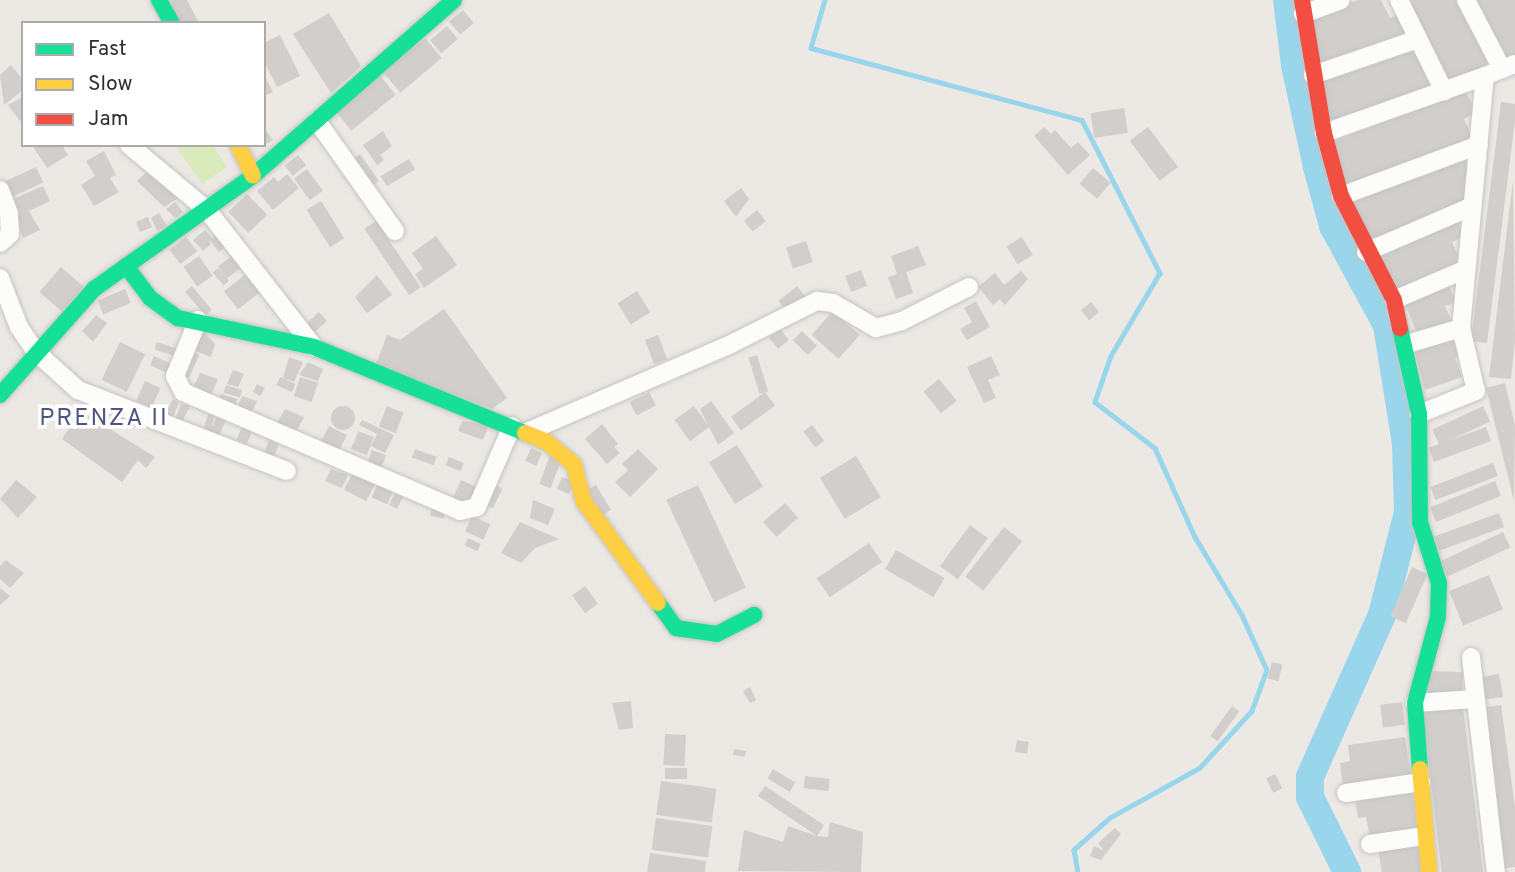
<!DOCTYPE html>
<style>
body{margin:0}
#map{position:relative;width:1515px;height:872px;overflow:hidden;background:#ece8e4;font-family:Overpass,sans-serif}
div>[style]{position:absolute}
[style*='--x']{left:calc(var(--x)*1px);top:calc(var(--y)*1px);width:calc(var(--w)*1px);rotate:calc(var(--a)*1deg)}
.pitch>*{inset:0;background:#d9eabb}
.stream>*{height:4.5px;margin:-2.25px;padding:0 2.25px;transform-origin:2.25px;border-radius:2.25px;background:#99d6ec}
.river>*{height:28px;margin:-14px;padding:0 14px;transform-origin:14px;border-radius:14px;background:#99d6ec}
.building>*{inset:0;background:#d1cecb;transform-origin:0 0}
.round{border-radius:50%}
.roads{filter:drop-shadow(0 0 2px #c5c4c5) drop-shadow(0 0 2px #c5c4c5)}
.street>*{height:18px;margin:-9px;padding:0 9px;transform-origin:9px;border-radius:9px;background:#fcfcfb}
.fast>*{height:16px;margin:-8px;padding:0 8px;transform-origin:8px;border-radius:8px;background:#16e098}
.slow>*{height:16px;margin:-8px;padding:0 8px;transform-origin:8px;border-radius:8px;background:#ffcf43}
.jam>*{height:16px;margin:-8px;padding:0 8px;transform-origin:8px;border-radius:8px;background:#f24e42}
span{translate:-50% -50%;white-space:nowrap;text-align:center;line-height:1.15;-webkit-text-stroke:7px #fff;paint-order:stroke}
.quarter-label{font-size:24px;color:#4d5680;letter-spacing:2px}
.legend{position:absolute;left:21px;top:21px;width:245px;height:126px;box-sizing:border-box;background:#fff;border:2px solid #ababab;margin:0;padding:9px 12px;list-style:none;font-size:21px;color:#2e2e2e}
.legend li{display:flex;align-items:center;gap:14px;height:35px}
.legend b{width:35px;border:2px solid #ababab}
</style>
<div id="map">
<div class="pitch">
<div style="clip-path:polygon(175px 145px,212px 145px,227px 167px,202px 184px)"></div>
</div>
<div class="stream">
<div style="--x:825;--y:0;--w:50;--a:106.3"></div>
<div style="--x:811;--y:48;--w:280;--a:14.9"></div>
<div style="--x:1082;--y:120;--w:172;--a:63"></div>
<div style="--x:1160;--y:273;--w:96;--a:120.6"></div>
<div style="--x:1111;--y:356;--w:49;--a:109.2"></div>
<div style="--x:1095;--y:402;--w:76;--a:37.5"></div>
<div style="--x:1155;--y:448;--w:98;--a:65.8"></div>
<div style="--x:1195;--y:537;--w:91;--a:58.9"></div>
<div style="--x:1242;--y:615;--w:60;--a:65.6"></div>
<div style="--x:1267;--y:670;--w:44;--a:110.1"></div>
<div style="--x:1252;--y:711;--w:77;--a:132.4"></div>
<div style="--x:1200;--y:768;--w:103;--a:150.9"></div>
<div style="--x:1110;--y:818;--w:48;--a:138.4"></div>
<div style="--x:1074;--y:850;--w:22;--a:80"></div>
</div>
<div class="river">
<div style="--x:1287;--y:0;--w:65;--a:83"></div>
<div style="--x:1295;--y:65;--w:104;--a:77.8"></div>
<div style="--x:1317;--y:167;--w:61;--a:74.8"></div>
<div style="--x:1333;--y:226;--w:113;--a:61.4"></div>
<div style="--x:1387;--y:325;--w:121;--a:80.9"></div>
<div style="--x:1406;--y:444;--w:68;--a:88.3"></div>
<div style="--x:1408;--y:512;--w:106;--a:104.2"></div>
<div style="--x:1382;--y:615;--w:177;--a:114"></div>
<div style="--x:1310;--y:777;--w:20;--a:90"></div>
<div style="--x:1310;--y:797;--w:84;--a:63.7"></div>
</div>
<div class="building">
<div style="clip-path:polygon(171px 0,187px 0,199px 23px,179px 23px)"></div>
<div style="clip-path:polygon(1358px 0,1381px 0,1390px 18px,1399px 14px,1411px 36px,1317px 67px,1312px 16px)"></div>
<div style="clip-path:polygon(1404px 0,1459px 0,1489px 67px,1444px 85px)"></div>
<div style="clip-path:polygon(1473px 0,1515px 0,1515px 60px,1506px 63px)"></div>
<div style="left:463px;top:10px;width:17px;height:18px;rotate:50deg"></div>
<div style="clip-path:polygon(329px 13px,361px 66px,331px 93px,293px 34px)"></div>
<div style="left:447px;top:26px;width:17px;height:22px;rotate:50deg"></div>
<div style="clip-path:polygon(280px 35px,300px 76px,277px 87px,264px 61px,264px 43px)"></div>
<div style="left:425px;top:38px;width:26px;height:54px;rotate:50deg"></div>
<div style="clip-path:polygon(1415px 43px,1437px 88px,1327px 128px,1318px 77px)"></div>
<div style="clip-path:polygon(11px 65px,23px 80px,23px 90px,4px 105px,0 75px)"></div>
<div style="left:378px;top:73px;width:28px;height:57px;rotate:51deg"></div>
<div style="clip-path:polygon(264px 75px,273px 92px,264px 96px)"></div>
<div style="clip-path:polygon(1465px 89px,1476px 113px,1464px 119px,1474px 141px,1344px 190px,1330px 143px)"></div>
<div style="clip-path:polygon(21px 98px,23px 117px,20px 121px,8px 105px)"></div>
<div style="clip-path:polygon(1501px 102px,1515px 104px,1515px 121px,1487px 343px,1471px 341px)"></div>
<div style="left:1124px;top:108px;width:25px;height:34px;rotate:81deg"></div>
<div style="clip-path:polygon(264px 127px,273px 140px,264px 145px)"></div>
<div style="clip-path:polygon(1044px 127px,1051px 134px,1055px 130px,1071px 148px,1078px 142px,1090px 155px,1068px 175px,1034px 136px)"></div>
<div style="left:1148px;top:127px;width:50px;height:23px;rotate:53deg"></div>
<div style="clip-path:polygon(383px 131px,392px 146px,380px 155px,384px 160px,377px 165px,363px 145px)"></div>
<div style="clip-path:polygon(32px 145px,62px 145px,68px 155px,47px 168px)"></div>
<div style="clip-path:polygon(104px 151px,116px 175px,110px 178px,119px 192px,94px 206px,81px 185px,95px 176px,86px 161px)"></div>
<div style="left:360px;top:154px;width:33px;height:13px;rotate:55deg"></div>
<div style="left:298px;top:155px;width:13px;height:17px;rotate:51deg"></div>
<div style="clip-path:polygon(1464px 157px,1472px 177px,1465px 180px,1471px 201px,1365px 241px,1352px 203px)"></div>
<div style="left:409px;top:159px;width:12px;height:33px;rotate:59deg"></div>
<div style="left:36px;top:167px;width:17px;height:37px;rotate:65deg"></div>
<div style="clip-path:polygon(152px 167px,180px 197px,164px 207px,137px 181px)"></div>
<div style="left:1093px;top:168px;width:23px;height:21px;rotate:40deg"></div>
<div style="left:307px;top:169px;width:27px;height:16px;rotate:54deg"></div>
<div style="clip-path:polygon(287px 174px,299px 188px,273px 210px,257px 191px,274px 177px,278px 182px)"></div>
<div style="clip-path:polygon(1513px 181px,1515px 341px,1511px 379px,1489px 377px)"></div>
<div style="clip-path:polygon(43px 186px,50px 201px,29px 211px,40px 230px,23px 238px,11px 200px)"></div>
<div style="clip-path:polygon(741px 188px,749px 199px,736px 217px,724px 201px)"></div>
<div style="left:247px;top:194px;width:29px;height:26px;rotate:46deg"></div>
<div style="left:321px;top:201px;width:44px;height:17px;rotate:58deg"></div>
<div style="clip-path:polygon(175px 202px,183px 212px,175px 218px,166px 209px)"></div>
<div style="left:757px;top:210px;width:14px;height:17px;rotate:51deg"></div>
<div style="clip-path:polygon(159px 213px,167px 226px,157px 231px,151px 218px)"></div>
<div style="left:148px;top:217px;width:11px;height:13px;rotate:68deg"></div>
<div style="clip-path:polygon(1456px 218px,1464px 237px,1452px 242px,1461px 262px,1392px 292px,1376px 257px)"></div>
<div style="left:376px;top:221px;width:80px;height:14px;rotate:56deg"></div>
<div style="clip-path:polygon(205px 230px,212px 238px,220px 232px,230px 244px,219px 252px,209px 239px,211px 244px,203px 251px,193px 240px)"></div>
<div style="clip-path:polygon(436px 236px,457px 265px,424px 288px,415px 274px,423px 269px,412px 253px)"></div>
<div style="left:186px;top:237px;width:18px;height:21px;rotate:52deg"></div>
<div style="left:1022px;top:237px;width:21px;height:18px;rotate:59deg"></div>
<div style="left:806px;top:241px;width:22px;height:21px;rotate:72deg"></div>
<div style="clip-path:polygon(918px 246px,926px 265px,906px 272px,913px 293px,896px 299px,888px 277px,897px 274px,891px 256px)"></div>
<div style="left:237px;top:252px;width:15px;height:24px;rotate:53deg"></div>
<div style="left:199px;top:256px;width:24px;height:19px;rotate:55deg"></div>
<div style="left:61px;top:267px;width:30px;height:33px;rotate:41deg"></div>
<div style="left:218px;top:268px;width:17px;height:7px;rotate:50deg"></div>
<div style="left:861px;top:270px;width:17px;height:17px;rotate:69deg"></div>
<div style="clip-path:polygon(1021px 271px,1028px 279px,1005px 305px,1000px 299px,993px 305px,978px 287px,995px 273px,1004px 285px)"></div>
<div style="left:246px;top:274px;width:23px;height:28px;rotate:52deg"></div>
<div style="clip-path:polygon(377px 275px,392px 295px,367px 313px,355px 297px)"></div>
<div style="clip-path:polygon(1448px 283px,1456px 302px,1445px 306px,1452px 322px,1418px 336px,1404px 301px)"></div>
<div style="left:192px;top:286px;width:31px;height:9px;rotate:50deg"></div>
<div style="left:797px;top:286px;width:14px;height:24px;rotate:51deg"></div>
<div style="left:125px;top:289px;width:15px;height:30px;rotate:67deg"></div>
<div style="left:637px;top:291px;width:25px;height:23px;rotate:58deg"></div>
<div style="clip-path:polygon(976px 301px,990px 327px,967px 340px,960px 329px,972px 322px,964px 308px)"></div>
<div style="left:1091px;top:302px;width:13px;height:13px;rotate:51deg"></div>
<div style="clip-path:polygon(444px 309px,507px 398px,492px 409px,376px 364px,387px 335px,400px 340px)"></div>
<div style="left:833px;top:311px;width:36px;height:32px;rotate:42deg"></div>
<div style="left:319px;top:312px;width:12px;height:19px;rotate:48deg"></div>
<div style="clip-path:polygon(96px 315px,107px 323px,93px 342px,82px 331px)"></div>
<div style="left:780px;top:329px;width:14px;height:14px;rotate:51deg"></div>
<div style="clip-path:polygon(202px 330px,215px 344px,211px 357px,195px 351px)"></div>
<div style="left:802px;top:331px;width:21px;height:13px;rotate:45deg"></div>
<div style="left:658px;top:335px;width:26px;height:14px;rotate:69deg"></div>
<div style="clip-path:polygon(1452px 337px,1461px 356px,1455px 358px,1462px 377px,1425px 390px,1414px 350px)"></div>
<div style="left:120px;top:342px;width:28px;height:42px;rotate:26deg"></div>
<div style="left:157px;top:342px;width:20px;height:8px;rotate:18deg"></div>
<div style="left:190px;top:351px;width:10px;height:25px;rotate:24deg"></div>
<div style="left:757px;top:355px;width:38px;height:9px;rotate:73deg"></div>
<div style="left:154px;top:356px;width:20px;height:10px;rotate:24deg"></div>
<div style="clip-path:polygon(991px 356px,1000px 375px,988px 380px,996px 398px,984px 403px,967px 367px)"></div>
<div style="clip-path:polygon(289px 357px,303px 362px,294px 382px,283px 378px)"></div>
<div style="clip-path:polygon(308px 362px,323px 369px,318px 381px,299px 375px)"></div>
<div style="clip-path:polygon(233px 370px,244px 374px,238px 387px,227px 384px)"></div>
<div style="clip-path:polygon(200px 373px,218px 379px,211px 395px,193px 388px)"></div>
<div style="left:280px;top:377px;width:17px;height:9px;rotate:24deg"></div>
<div style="left:300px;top:377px;width:19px;height:20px;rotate:18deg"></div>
<div style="left:939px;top:379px;width:28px;height:20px;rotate:51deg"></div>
<div style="left:145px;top:381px;width:17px;height:22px;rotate:24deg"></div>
<div style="clip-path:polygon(1505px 383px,1515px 425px,1514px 501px,1486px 388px)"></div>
<div style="clip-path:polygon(257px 384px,265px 388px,260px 396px,253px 392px)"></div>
<div style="left:226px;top:385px;width:17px;height:8px;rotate:17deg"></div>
<div style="left:649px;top:392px;width:15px;height:22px;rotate:62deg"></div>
<div style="left:765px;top:392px;width:17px;height:42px;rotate:54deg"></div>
<div style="left:221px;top:394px;width:17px;height:10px;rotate:17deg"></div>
<div style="clip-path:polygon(242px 396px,257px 401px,249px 418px,235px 413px)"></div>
<div style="clip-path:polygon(173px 399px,179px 403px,172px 419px,164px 416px)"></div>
<div style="clip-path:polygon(711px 401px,734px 433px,718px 445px,700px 409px)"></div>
<div style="clip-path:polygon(181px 404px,190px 406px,182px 422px,175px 419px)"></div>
<div style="left:387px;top:406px;width:18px;height:22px;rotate:22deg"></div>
<div style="left:694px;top:406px;width:26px;height:24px;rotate:54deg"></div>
<div style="left:1483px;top:406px;width:17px;height:56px;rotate:65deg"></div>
<div class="round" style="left:331px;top:406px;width:24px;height:24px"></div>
<div style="clip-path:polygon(285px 409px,304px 417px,295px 434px,276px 425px)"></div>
<div style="clip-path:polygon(81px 411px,155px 457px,146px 468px,138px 460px,122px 482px,62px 439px)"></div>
<div style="left:208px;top:414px;width:7px;height:17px;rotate:16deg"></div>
<div style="clip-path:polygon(217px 417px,226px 420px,219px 436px,209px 432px)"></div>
<div style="clip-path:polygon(362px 420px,394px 435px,385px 453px,371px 446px,377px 434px,359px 425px)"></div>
<div style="clip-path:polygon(462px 421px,489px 425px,483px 440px,458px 431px)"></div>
<div style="left:243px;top:424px;width:11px;height:17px;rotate:22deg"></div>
<div style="clip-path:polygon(602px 424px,618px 444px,614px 447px,620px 453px,607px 464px,585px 439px)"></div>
<div style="left:812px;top:425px;width:20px;height:11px;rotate:53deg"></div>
<div style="left:329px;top:426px;width:20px;height:21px;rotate:27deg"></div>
<div style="left:1486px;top:427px;width:15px;height:61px;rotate:70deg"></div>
<div style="clip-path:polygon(358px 431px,374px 437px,367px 455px,351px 449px,353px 443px,363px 447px,354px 443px)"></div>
<div style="left:269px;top:440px;width:11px;height:14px;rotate:22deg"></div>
<div style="left:737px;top:445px;width:49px;height:33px;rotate:58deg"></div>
<div style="left:531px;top:448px;width:12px;height:14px;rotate:24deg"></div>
<div style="left:415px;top:449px;width:23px;height:9px;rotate:20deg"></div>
<div style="clip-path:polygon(638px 449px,658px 469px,630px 497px,615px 482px,628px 470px,622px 464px)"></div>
<div style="left:372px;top:450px;width:15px;height:16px;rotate:20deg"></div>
<div style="left:550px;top:455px;width:12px;height:31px;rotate:20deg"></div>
<div style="left:856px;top:456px;width:48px;height:42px;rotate:59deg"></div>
<div style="left:449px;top:457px;width:16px;height:9px;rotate:22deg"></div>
<div style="left:1493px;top:463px;width:14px;height:67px;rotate:69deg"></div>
<div style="clip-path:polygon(331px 469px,348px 475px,342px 488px,325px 481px)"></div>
<div style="left:353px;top:472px;width:25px;height:20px;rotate:27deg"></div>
<div style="left:562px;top:477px;width:13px;height:13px;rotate:23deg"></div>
<div style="clip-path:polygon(16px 480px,37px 497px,18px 518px,0 499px)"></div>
<div style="left:461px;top:480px;width:17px;height:21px;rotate:24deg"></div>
<div style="left:379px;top:481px;width:17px;height:18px;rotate:24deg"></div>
<div style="left:1495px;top:481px;width:16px;height:70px;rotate:68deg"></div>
<div style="left:491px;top:483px;width:13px;height:22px;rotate:27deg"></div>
<div style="left:596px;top:485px;width:29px;height:10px;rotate:59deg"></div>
<div style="left:698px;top:485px;width:113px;height:35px;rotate:65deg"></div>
<div style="left:398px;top:487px;width:9px;height:20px;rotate:27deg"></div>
<div style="clip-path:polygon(533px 500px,555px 509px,548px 525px,530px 518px)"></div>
<div style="left:785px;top:503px;width:20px;height:29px;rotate:49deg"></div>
<div style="left:432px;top:507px;width:14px;height:9px;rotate:12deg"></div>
<div style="left:1499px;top:513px;width:15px;height:74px;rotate:70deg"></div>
<div style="left:472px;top:516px;width:20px;height:17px;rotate:24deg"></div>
<div style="clip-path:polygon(520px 522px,559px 539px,535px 548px,521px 563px,501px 553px)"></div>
<div style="left:970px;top:525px;width:22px;height:51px;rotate:36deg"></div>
<div style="left:1004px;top:527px;width:23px;height:63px;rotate:38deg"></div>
<div style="left:1503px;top:532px;width:17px;height:69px;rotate:65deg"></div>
<div style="left:468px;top:538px;width:14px;height:8px;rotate:25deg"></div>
<div style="left:869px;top:543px;width:23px;height:63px;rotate:56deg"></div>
<div style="left:896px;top:550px;width:56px;height:22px;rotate:30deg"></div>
<div style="clip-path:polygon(6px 560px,24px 573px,10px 588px,0 579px,0 566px)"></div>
<div style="left:1412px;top:567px;width:17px;height:54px;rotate:24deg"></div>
<div style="left:1489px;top:575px;width:37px;height:43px;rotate:68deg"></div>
<div style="left:585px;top:586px;width:22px;height:16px;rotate:54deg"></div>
<div style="clip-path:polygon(0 588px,10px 596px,0 605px)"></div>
<div style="left:1272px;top:662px;width:11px;height:17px;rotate:15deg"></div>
<div style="left:1429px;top:671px;width:34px;height:22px;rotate:2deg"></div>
<div style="left:1499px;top:674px;width:23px;height:20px;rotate:80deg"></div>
<div style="clip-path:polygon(750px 687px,756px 700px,750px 703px,743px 691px)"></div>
<div style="clip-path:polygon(631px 701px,633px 728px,619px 730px,612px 703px)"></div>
<div style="left:1402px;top:702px;width:23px;height:22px;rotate:83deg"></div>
<div style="clip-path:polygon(1501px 705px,1515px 807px,1515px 867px,1500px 869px,1479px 708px)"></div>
<div style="left:1232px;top:706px;width:9px;height:37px;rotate:36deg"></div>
<div style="left:1463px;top:708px;width:165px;height:41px;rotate:83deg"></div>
<div style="left:665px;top:734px;width:21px;height:31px;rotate:3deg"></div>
<div style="clip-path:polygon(1405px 737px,1411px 777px,1343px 786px,1340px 763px,1350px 761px,1348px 745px)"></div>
<div style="left:1017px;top:740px;width:12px;height:12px;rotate:9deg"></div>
<div style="left:734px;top:749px;width:12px;height:6px;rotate:9deg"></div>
<div style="left:665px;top:768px;width:22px;height:11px"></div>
<div style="left:773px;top:769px;width:26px;height:11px;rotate:31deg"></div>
<div style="left:1275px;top:774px;width:16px;height:10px;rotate:63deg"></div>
<div style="left:805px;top:776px;width:25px;height:12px;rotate:7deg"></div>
<div style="left:661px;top:781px;width:56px;height:34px;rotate:8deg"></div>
<div style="clip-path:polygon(765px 786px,824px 825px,817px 836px,828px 837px,830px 822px,863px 832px,861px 872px,738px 871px,744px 830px,783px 842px,788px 826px,817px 836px,758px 796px)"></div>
<div style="clip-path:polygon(1412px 790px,1418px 830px,1370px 838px,1366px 817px,1358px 818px,1355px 800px)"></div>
<div style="left:656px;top:818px;width:57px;height:32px;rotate:8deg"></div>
<div style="clip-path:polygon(1115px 828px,1121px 834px,1101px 860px,1090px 856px,1094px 846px,1104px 851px,1098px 843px)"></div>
<div style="clip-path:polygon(1418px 844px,1423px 872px,1382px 872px,1378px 850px)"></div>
<div style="clip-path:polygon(650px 853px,706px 861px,705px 872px,647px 872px)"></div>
</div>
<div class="roads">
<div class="street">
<div style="--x:1399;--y:0;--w:102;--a:63.7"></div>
<div style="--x:1466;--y:0;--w:78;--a:62.4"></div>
<div style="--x:1303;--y:14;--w:40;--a:-20.2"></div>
<div style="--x:1313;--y:75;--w:111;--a:-18.9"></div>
<div style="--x:317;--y:121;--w:135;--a:54.7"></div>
<div style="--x:1324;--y:133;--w:171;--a:-19.5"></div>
<div style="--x:129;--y:145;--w:102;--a:39.8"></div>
<div style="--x:207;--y:210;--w:174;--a:52"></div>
<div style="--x:0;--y:190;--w:26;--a:69"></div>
<div style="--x:9;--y:214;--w:20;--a:87"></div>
<div style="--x:10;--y:234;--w:13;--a:138"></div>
<div style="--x:1341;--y:196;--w:147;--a:-20.3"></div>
<div style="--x:1366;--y:252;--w:116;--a:-23.3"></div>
<div style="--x:0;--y:278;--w:53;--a:68.8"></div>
<div style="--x:19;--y:327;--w:30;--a:56"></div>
<div style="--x:36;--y:352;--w:57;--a:42.1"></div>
<div style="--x:78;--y:390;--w:224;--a:21.2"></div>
<div style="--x:1394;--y:300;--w:78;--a:-23.3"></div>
<div style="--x:198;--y:320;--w:61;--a:112.3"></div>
<div style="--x:175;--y:376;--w:18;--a:63"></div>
<div style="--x:183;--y:392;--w:301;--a:23.2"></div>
<div style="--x:460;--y:511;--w:17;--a:-13"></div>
<div style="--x:477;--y:507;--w:88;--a:-66.6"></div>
<div style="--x:1407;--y:344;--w:56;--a:-16.5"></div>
<div style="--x:1419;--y:414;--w:61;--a:-22"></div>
<div style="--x:1476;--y:391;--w:65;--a:-103.4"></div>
<div style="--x:1461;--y:328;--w:253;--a:-84.6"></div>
<div style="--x:1485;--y:76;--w:32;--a:-22"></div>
<div style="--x:527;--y:432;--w:218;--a:-23.3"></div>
<div style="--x:727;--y:346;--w:101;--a:-26.6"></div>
<div style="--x:817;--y:301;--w:16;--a:7"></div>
<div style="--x:833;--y:303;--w:50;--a:30.2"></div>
<div style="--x:876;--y:328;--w:27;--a:-15"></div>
<div style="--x:902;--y:321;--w:75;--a:-26.9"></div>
<div style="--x:1471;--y:657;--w:216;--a:83.4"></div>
<div style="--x:1415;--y:703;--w:59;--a:-3.9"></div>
<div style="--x:1346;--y:793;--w:76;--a:-8.3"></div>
<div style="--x:1370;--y:844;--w:55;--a:-8.4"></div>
</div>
<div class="fast">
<div style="--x:159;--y:0;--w:26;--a:61"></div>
<div style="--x:126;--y:266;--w:40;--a:53"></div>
<div style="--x:150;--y:298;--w:34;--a:36"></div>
<div style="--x:178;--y:318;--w:139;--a:12"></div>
<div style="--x:314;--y:347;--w:228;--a:22.2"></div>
<div style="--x:1400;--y:328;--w:88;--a:77.5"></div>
<div style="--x:1419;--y:414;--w:108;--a:89.5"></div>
<div style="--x:1420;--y:522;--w:64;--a:72.7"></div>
<div style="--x:1439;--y:583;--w:34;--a:92"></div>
<div style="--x:1438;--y:617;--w:89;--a:105"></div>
<div style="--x:1415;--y:703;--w:66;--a:85.7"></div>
<div style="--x:0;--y:395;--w:142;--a:-48.4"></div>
<div style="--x:94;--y:289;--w:195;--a:-35.4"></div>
<div style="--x:253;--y:176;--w:267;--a:-41.2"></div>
<div style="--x:658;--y:603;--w:31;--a:54"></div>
<div style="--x:676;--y:628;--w:41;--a:8.3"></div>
<div style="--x:717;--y:634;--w:42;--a:-27.2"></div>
</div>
<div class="slow">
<div style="--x:238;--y:145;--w:34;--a:64"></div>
<div style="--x:525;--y:433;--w:24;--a:22"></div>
<div style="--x:547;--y:442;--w:35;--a:40"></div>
<div style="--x:574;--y:465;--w:38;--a:75"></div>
<div style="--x:584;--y:502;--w:125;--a:53.8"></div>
<div style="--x:1420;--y:769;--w:103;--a:85"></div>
</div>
<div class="jam">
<div style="--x:1302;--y:0;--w:135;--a:80.6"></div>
<div style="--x:1324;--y:133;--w:65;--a:74.9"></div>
<div style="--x:1341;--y:196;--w:117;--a:63"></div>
<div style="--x:1394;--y:300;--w:29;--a:78"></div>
</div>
</div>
<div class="quarter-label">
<span style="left:104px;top:420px">PRENZA II</span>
</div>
<ul class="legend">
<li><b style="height:9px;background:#16e098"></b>Fast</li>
<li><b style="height:9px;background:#ffcf43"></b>Slow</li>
<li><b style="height:9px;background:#f24e42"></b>Jam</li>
</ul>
</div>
